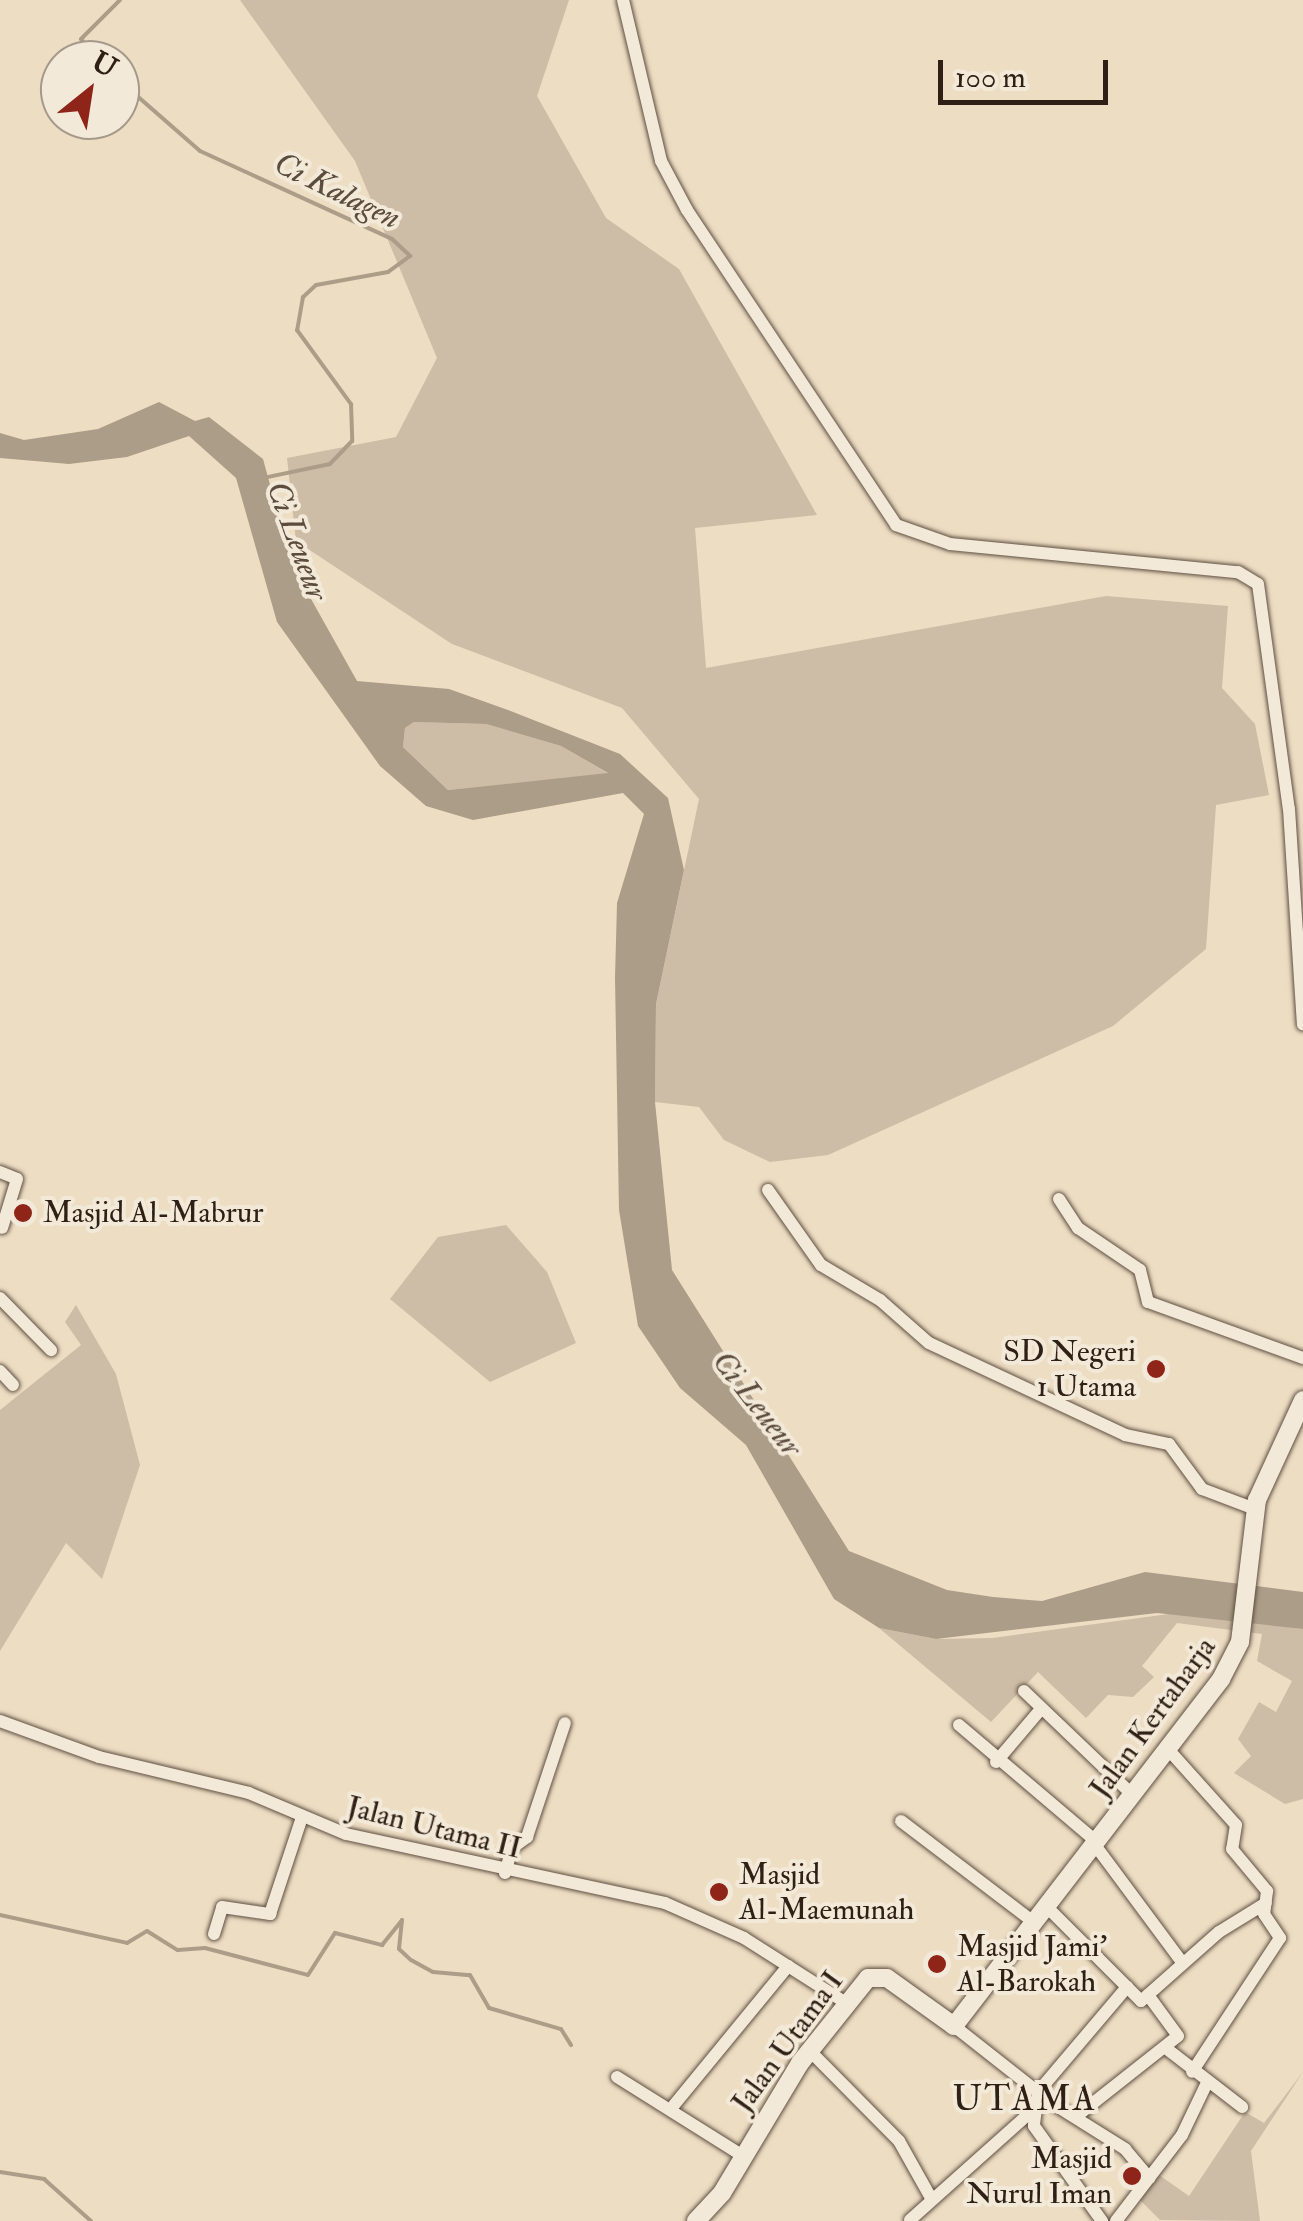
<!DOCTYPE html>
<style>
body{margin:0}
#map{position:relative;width:1303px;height:2221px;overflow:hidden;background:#edddc3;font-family:"IM FELL Double Pica",serif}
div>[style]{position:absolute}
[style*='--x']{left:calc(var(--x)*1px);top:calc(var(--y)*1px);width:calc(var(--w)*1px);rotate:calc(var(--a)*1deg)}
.green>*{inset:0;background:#cdbda6}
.water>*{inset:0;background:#ac9d88}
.stream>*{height:4px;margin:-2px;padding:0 2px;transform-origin:2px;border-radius:2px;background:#ac9d88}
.roads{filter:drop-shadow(0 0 2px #5e4f41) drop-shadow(0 0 2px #5e4f41)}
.street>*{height:12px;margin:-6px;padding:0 6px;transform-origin:6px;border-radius:6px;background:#f3e9d8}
.secondary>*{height:18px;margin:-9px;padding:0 9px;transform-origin:9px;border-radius:9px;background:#f3e9d8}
.dots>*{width:28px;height:28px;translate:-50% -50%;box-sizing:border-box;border:5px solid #f3e9d8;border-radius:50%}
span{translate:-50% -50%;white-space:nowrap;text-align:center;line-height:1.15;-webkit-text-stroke:8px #f3e9d8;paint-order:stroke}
.poi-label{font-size:30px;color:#2f2016}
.left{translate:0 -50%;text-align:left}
.right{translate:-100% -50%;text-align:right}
.street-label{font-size:30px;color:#2f2016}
.water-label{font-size:32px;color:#5b4c3e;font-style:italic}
.quarter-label{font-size:35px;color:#2f2016;letter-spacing:2.5px}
.north{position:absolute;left:40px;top:40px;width:100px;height:100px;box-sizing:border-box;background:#f3e9d8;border:2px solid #a5998a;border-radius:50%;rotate:30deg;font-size:28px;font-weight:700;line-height:40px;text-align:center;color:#2f2016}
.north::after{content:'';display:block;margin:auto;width:35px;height:45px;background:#8f2418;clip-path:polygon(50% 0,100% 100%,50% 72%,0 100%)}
.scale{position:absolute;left:938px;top:60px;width:170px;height:45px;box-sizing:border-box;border:5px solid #2f2016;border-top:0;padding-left:12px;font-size:30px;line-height:35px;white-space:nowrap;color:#2f2016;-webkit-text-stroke:8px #f3e9d8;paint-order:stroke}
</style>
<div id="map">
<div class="green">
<div style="clip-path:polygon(240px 0,569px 0,537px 96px,606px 218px,679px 269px,817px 515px,695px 528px,706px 668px,1106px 596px,1228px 606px,1222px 688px,1255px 724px,1269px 795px,1216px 805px,1206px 949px,1113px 1026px,828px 1155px,770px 1162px,724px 1140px,699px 1107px,655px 1102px,656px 1004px,699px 799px,622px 708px,452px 644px,296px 541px,287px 458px,396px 437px,437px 358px,355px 161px)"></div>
<div style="clip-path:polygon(414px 722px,486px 724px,561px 746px,609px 774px,448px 790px,403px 747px,405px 728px)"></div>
<div style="clip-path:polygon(506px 1225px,547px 1272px,576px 1343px,490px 1382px,390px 1299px,438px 1237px)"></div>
<div style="clip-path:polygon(76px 1305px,116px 1374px,140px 1465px,102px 1579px,66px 1543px,0 1651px,0 1410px,81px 1345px,65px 1322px)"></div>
<div style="clip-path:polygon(1176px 1613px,1303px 1629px,1303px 1799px,1285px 1804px,1234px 1773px,1251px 1756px,1238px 1739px,1259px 1702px,1276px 1712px,1292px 1681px,1257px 1661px,1262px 1634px,1177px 1623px,1142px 1666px,1154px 1677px,1133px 1697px,1108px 1695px,1086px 1718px,1038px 1672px,991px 1722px,879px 1628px,936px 1639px,993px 1638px)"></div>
<div style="clip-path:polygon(1303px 2072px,1251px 2151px,1260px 2221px,1160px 2220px,1139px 2199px,1159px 2175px,1189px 2196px,1245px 2112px,1264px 2123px)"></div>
</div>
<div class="water">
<div style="clip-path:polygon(evenodd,159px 402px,195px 421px,209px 417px,263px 459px,292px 565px,357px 681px,449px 689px,508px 710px,620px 754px,668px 798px,684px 870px,656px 1004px,655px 1102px,672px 1270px,849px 1551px,947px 1590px,993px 1597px,1042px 1601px,1145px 1572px,1303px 1592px,1303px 1629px,1157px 1613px,936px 1639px,879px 1628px,834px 1599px,746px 1445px,680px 1388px,638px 1326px,619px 1210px,615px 978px,617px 903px,644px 814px,623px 793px,473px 820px,426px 806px,380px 766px,277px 622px,236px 478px,189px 436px,127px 457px,69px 464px,0 458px,0 433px,24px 440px,98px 429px,159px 402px,414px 722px,486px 724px,561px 746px,608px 773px,448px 790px,403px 747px,405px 728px,414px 722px)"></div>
</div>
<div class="stream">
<div style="--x:97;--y:60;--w:26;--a:-127"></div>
<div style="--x:81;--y:39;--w:55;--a:-45"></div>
<div style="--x:120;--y:81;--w:106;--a:41.2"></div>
<div style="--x:200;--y:151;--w:211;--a:24.6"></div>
<div style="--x:392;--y:239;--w:25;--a:43"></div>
<div style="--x:410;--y:256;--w:27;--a:144"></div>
<div style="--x:388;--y:272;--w:73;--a:169.8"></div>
<div style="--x:316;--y:285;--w:18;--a:137"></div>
<div style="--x:303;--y:297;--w:34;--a:100"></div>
<div style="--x:297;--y:330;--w:92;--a:53.9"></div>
<div style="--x:351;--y:404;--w:37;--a:88"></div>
<div style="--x:352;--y:441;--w:32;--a:134"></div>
<div style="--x:330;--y:464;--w:63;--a:168.2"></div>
<div style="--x:0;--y:1915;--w:130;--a:12.4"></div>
<div style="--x:127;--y:1943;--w:23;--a:-31"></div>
<div style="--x:147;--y:1931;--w:36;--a:32"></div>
<div style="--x:178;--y:1950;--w:27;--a:-4"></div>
<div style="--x:205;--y:1948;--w:106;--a:14.7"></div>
<div style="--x:308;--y:1975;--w:50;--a:-57.3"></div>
<div style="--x:335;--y:1933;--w:49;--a:14.3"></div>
<div style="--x:382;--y:1945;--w:32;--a:-51"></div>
<div style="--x:402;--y:1920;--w:29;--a:96"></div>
<div style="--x:399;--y:1949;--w:16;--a:43"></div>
<div style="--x:411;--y:1960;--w:25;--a:29"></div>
<div style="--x:433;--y:1972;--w:37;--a:5"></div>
<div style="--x:470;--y:1975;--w:38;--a:60"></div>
<div style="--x:489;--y:2008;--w:75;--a:16.3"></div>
<div style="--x:561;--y:2029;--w:19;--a:58"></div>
<div style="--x:0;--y:2172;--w:45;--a:9"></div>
<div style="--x:44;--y:2179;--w:63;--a:41.8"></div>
</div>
<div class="roads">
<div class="street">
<div style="--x:623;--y:0;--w:165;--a:76.7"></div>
<div style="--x:661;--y:161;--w:55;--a:62"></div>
<div style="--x:687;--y:210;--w:378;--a:56.4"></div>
<div style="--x:896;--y:525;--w:57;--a:19.4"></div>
<div style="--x:950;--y:544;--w:289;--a:5.6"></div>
<div style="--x:1238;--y:572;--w:23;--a:31"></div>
<div style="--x:1258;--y:584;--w:227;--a:82.2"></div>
<div style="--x:1289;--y:809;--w:216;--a:86.3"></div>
<div style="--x:0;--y:1172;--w:18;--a:22"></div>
<div style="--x:17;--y:1179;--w:51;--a:107"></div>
<div style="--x:768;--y:1190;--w:92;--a:54.8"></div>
<div style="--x:821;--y:1265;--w:69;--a:30.7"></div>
<div style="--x:880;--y:1300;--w:65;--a:41.3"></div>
<div style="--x:929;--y:1343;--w:217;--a:25.1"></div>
<div style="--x:1125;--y:1435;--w:45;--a:11.6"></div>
<div style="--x:1169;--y:1444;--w:56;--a:53.7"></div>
<div style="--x:1202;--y:1489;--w:57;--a:20.7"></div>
<div style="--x:1059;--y:1199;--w:35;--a:57"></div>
<div style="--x:1078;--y:1228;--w:75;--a:34.1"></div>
<div style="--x:1140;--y:1270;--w:33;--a:76"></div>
<div style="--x:1148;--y:1302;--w:165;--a:19.9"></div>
<div style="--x:0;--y:1298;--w:73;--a:45.6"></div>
<div style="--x:0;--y:1371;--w:19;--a:47"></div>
<div style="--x:1024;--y:1691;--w:151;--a:43.7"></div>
<div style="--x:0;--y:1721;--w:105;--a:20"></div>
<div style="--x:99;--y:1757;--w:154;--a:13.5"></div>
<div style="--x:249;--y:1793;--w:105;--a:22.9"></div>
<div style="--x:346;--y:1834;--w:326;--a:12.2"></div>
<div style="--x:665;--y:1903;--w:86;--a:23.9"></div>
<div style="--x:744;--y:1938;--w:121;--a:32.5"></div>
<div style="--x:959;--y:1725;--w:181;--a:40.3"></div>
<div style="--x:1167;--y:1748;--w:103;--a:48.1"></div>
<div style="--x:1236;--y:1825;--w:24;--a:99"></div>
<div style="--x:1232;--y:1849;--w:55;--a:50.2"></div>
<div style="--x:1267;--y:1891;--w:23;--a:97"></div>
<div style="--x:1264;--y:1914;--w:29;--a:56"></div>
<div style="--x:1280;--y:1938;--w:160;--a:123.3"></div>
<div style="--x:996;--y:1762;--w:70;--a:-49.7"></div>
<div style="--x:901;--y:1821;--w:168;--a:37.3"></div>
<div style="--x:1095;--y:1845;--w:146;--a:53.4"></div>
<div style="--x:505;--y:1873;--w:26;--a:-74"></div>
<div style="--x:512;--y:1848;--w:19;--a:-36"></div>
<div style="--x:527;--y:1837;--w:120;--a:-71.6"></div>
<div style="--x:1047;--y:1907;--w:133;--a:45"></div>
<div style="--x:1141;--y:2001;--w:104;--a:-41.5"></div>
<div style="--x:1219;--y:1932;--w:55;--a:-31.7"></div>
<div style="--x:214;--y:1934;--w:28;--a:-73"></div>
<div style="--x:222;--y:1907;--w:49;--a:8.3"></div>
<div style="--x:270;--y:1914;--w:102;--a:-71.7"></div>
<div style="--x:954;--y:2026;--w:107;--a:38.2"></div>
<div style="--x:1038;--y:2092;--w:34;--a:97"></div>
<div style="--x:1034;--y:2126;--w:117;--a:54.4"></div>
<div style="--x:1167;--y:2049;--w:95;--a:37.7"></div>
<div style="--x:809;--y:2050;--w:128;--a:45.3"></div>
<div style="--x:899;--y:2141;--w:65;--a:60.7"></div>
<div style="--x:617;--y:2077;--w:149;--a:32.1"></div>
<div style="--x:1038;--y:2092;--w:138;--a:-49.7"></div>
<div style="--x:1039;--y:2095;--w:102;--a:32.1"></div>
<div style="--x:1125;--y:2149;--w:38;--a:50"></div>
<div style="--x:674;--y:2105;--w:180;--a:-50.6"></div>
<div style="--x:1078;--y:2115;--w:127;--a:-38.3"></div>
<div style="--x:1178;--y:2036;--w:51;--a:-126.2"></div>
<div style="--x:910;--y:2220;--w:166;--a:-41.8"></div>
<div style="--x:1116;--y:2221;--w:108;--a:-52.5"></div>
<div style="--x:1182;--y:2135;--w:55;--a:-64.4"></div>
</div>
<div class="secondary">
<div style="--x:696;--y:2221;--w:38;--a:-47"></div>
<div style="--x:722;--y:2193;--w:152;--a:-59"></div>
<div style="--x:800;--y:2063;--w:109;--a:-51.3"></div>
<div style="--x:868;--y:1978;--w:19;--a:0"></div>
<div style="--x:887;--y:1978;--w:82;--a:35.6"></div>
<div style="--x:954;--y:2026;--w:438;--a:-52.4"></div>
<div style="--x:1221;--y:1679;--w:42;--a:-62.8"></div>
<div style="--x:1240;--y:1642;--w:143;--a:-83.2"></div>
<div style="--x:1257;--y:1500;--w:110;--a:-65.3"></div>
</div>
</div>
<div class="dots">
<div style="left:23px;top:1213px;background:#8f2418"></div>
<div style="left:1156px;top:1369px;background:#8f2418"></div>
<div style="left:719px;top:1892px;background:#8f2418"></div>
<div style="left:937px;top:1964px;background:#8f2418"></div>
<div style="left:1132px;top:2176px;background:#8f2418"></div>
</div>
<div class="poi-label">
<span class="left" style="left:43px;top:1213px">Masjid Al-Mabrur</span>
<span class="right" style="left:1136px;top:1369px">SD Negeri<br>1 Utama</span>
<span class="left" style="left:739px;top:1892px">Masjid<br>Al-Maemunah</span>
<span class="left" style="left:957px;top:1964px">Masjid Jami'<br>Al-Barokah</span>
<span class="right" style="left:1112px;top:2176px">Masjid<br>Nurul Iman</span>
</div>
<div class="street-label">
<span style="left:1153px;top:1718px;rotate:-54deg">Jalan Kertaharja</span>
<span style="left:434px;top:1828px;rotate:14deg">Jalan Utama II</span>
<span style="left:788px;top:2042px;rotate:-54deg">Jalan Utama I</span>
</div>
<div class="water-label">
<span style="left:337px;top:191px;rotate:26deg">Ci Kalagen</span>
<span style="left:297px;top:541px;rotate:70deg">Ci Leueur</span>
<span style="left:757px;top:1404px;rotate:52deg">Ci Leueur</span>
</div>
<div class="quarter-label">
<span style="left:1025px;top:2099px">UTAMA</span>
</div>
<div class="north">U</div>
<div class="scale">100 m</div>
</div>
